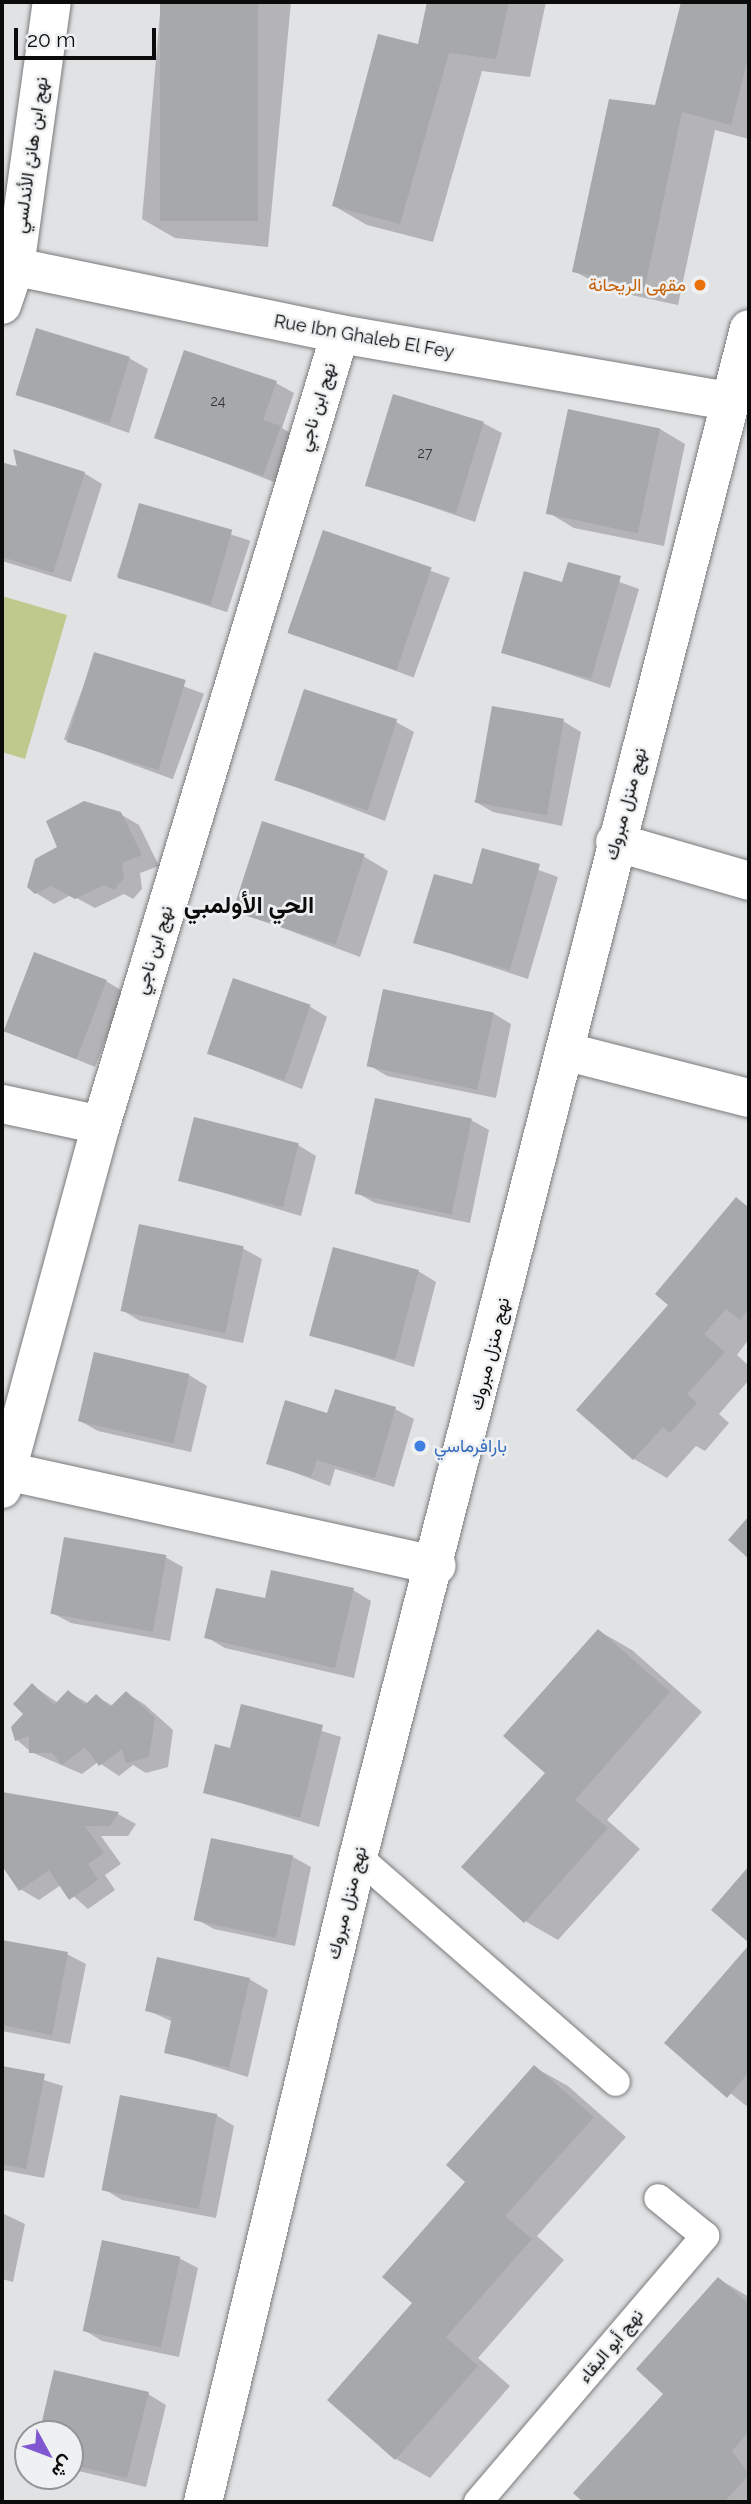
<!DOCTYPE html>
<meta charset="utf-8">
<style>
body{margin:0}
#map{position:relative;width:751px;height:2504px;overflow:hidden;background:#e1e2e4;font-family:Raleway,Vazirmatn,sans-serif}
div>[style]{position:absolute}
[style*='--x']{left:calc(var(--x)*1px);top:calc(var(--y)*1px);width:calc(var(--w)*1px);rotate:calc(var(--a)*1deg)}
.green>*{inset:0;background:#bfc98e}
.shadow>*{inset:0;background:#0003;transform-origin:0 0}
.building>*{inset:0;background:#a7a8aa;transform-origin:0 0}
.roads{filter:drop-shadow(0 0 2px #797b7c) drop-shadow(0 0 2px #797b7c)}
.service>*{height:28px;margin:-14px;padding:0 14px;transform-origin:14px;border-radius:14px;background:#fff}
.minor>*{height:38px;margin:-19px;padding:0 19px;transform-origin:19px;border-radius:19px;background:#fff}
.tertiary>*{height:38px;margin:-19px;padding:0 19px;transform-origin:19px;border-radius:19px;background:#fff}
.dots>*{width:19px;height:19px;translate:-50% -50%;box-sizing:border-box;border:4px solid #eef0f1;border-radius:50%}
span{translate:-50% -50%;white-space:nowrap;text-align:center;line-height:1.15;-webkit-text-stroke:5px #eef0f1;paint-order:stroke}
.number-label{font-size:14px;color:#323234}
.number-label span{-webkit-text-stroke-width:0}
.street-label{font-size:18px;color:#0b0b0c}
.food-label{font-size:18px;color:#c56008}
.right{translate:-100% -50%;text-align:right}
.shop-label{font-size:18px;color:#366cbe}
.left{translate:0 -50%;text-align:left}
.district-label{font-size:24px;color:#0b0b0c;font-weight:700}
.frame{position:absolute;inset:0;border:4px solid #0b0b0c;pointer-events:none}
.north{position:absolute;left:14px;top:2420px;width:70px;height:70px;box-sizing:border-box;background:#eef0f1;border:2px solid #939495;border-radius:50%;rotate:131deg;font-size:19px;font-weight:700;line-height:28px;text-align:center;color:#0b0b0c}
.north::after{content:'';display:block;margin:auto;width:24px;height:32px;background:#8057d0;clip-path:polygon(50% 0,100% 100%,50% 72%,0 100%)}
.scale{position:absolute;left:14px;top:28px;width:142px;height:32px;box-sizing:border-box;border:4px solid #0b0b0c;border-top:0;padding-left:9px;font-size:21px;line-height:24px;white-space:nowrap;color:#0b0b0c;-webkit-text-stroke:5px #eef0f1;paint-order:stroke}
</style>
<div id="map">
<div class="green">
<div style="clip-path:polygon(2px 596px,67px 615px,25px 759px,2px 752px)"></div>
</div>
<div class="shadow">
<div style="clip-path:polygon(161px 2px,291px 2px,268px 247px,175px 238px,142px 219px)"></div>
<div style="clip-path:polygon(429px 2px,546px 2px,530px 77px,482px 71px,433px 242px,367px 225px,334px 206px,419px 47px)"></div>
<div style="clip-path:polygon(683px 2px,749px 2px,749px 139px,715px 130px,678px 305px,608px 290px,574px 271px,656px 107px)"></div>
<div style="clip-path:polygon(129px 358px,148px 369px,129px 433px,18px 394px)"></div>
<div style="clip-path:polygon(276px 383px,294px 393px,282px 428px,298px 438px,282px 485px,156px 437px)"></div>
<div style="clip-path:polygon(570px 411px,660px 429px,685px 444px,664px 546px,574px 528px,549px 513px)"></div>
<div style="clip-path:polygon(483px 423px,502px 433px,475px 522px,368px 485px)"></div>
<div style="clip-path:polygon(2px 464px,84px 473px,102px 484px,71px 582px,2px 561px)"></div>
<div style="left:140px;top:505px;width:116px;height:75px;rotate:18deg"></div>
<div style="left:324px;top:532px;width:134px;height:106px;rotate:20deg"></div>
<div style="clip-path:polygon(569px 564px,639px 589px,610px 688px,503px 652px,563px 584px)"></div>
<div style="left:95px;top:654px;width:116px;height:91px;rotate:20deg"></div>
<div style="clip-path:polygon(563px 721px,581px 732px,562px 826px,493px 812px,474px 801px)"></div>
<div style="clip-path:polygon(396px 722px,414px 732px,385px 821px,275px 779px)"></div>
<div style="clip-path:polygon(120px 814px,139px 825px,159px 866px,140px 873px,142px 889px,133px 899px,124px 894px,95px 908px,71px 895px,54px 904px,36px 893px)"></div>
<div style="clip-path:polygon(483px 850px,558px 877px,528px 979px,415px 942px,473px 886px)"></div>
<div style="clip-path:polygon(363px 856px,388px 871px,360px 957px,235px 910px)"></div>
<div style="clip-path:polygon(106px 981px,124px 992px,95px 1067px,6px 1030px)"></div>
<div style="clip-path:polygon(309px 1006px,327px 1017px,302px 1089px,209px 1053px)"></div>
<div style="clip-path:polygon(493px 1013px,511px 1024px,496px 1098px,387px 1076px,369px 1065px)"></div>
<div style="clip-path:polygon(471px 1120px,489px 1130px,470px 1223px,375px 1203px,357px 1193px)"></div>
<div style="clip-path:polygon(298px 1145px,316px 1156px,301px 1216px,180px 1180px)"></div>
<div style="clip-path:polygon(736px 1199px,749px 1207px,749px 1339px,737px 1355px,749px 1366px,749px 1380px,719px 1414px,729px 1423px,705px 1451px,696px 1446px,667px 1478px,634px 1459px,671px 1304px)"></div>
<div style="clip-path:polygon(141px 1226px,244px 1249px,262px 1259px,243px 1343px,140px 1321px,122px 1310px)"></div>
<div style="clip-path:polygon(418px 1271px,436px 1282px,414px 1367px,312px 1335px)"></div>
<div style="clip-path:polygon(189px 1375px,207px 1386px,191px 1452px,98px 1431px,80px 1421px)"></div>
<div style="clip-path:polygon(395px 1409px,414px 1419px,394px 1487px,335px 1469px,330px 1486px,269px 1463px,328px 1416px)"></div>
<div style="clip-path:polygon(165px 1557px,183px 1567px,170px 1641px,71px 1623px,52px 1613px)"></div>
<div style="clip-path:polygon(353px 1590px,371px 1601px,354px 1678px,225px 1648px,206px 1637px,267px 1600px)"></div>
<div style="clip-path:polygon(599px 1631px,632px 1650px,702px 1712px,607px 1820px,640px 1849px,558px 1940px,525px 1921px,548px 1773px)"></div>
<div style="clip-path:polygon(32px 1685px,58px 1703px,69px 1692px,89px 1704px,96px 1696px,113px 1706px,126px 1693px,144px 1704px,173px 1730px,168px 1767px,146px 1773px,133px 1765px,119px 1776px,98px 1762px,82px 1774px,31px 1752px,16px 1739px)"></div>
<div style="clip-path:polygon(242px 1706px,341px 1737px,319px 1827px,205px 1792px,231px 1750px)"></div>
<div style="clip-path:polygon(2px 1794px,118px 1814px,136px 1824px,128px 1836px,101px 1836px,121px 1864px,105px 1875px,115px 1890px,88px 1909px,61px 1885px,39px 1900px,20px 1889px,2px 1863px)"></div>
<div style="clip-path:polygon(212px 1840px,293px 1857px,311px 1867px,295px 1946px,214px 1929px,196px 1919px)"></div>
<div style="clip-path:polygon(2px 1941px,67px 1954px,86px 1964px,70px 2044px,2px 2031px)"></div>
<div style="clip-path:polygon(749px 1948px,749px 2108px,667px 2043px)"></div>
<div style="clip-path:polygon(249px 1979px,268px 1990px,248px 2077px,166px 2052px,173px 2022px,147px 2010px)"></div>
<div style="clip-path:polygon(2px 2067px,63px 2086px,44px 2178px,2px 2170px)"></div>
<div style="clip-path:polygon(534px 2067px,568px 2086px,626px 2137px,537px 2236px,564px 2260px,478px 2358px,510px 2386px,430px 2478px,396px 2459px,330px 2400px,415px 2303px,468px 2182px)"></div>
<div style="clip-path:polygon(216px 2115px,234px 2126px,216px 2218px,122px 2200px,104px 2189px)"></div>
<div style="clip-path:polygon(2px 2213px,25px 2224px,13px 2282px,2px 2279px)"></div>
<div style="clip-path:polygon(179px 2258px,198px 2268px,179px 2357px,102px 2341px,84px 2330px)"></div>
<div style="clip-path:polygon(719px 2279px,749px 2297px,749px 2502px,586px 2502px,576px 2493px,665px 2393px)"></div>
<div style="clip-path:polygon(148px 2394px,166px 2405px,146px 2487px,70px 2469px,70px 2434px,40px 2434px)"></div>
</div>
<div class="building">
<div style="left:160px;top:2px;width:98px;height:219px"></div>
<div style="clip-path:polygon(427px 2px,509px 2px,496px 59px,449px 53px,400px 224px,332px 206px,378px 34px,418px 44px)"></div>
<div style="clip-path:polygon(681px 2px,749px 2px,749px 54px,731px 125px,682px 112px,645px 287px,572px 272px,609px 99px,655px 105px)"></div>
<div style="left:36px;top:328px;width:98px;height:70px;rotate:17deg"></div>
<div style="clip-path:polygon(184px 350px,277px 381px,263px 420px,281px 426px,263px 476px,154px 438px)"></div>
<div style="left:393px;top:394px;width:95px;height:96px;rotate:17deg"></div>
<div style="left:568px;top:409px;width:94px;height:107px;rotate:12deg"></div>
<div style="clip-path:polygon(13px 449px,85px 472px,53px 573px,2px 557px,2px 462px,17px 467px)"></div>
<div style="left:139px;top:503px;width:97px;height:78px;rotate:16deg"></div>
<div style="left:323px;top:530px;width:115px;height:109px;rotate:19deg"></div>
<div style="clip-path:polygon(568px 562px,621px 576px,591px 679px,501px 653px,524px 571px,562px 582px)"></div>
<div style="left:94px;top:652px;width:96px;height:94px;rotate:17deg"></div>
<div style="left:304px;top:689px;width:98px;height:96px;rotate:18deg"></div>
<div style="left:492px;top:706px;width:73px;height:98px;rotate:10deg"></div>
<div style="clip-path:polygon(84px 801px,121px 812px,142px 855px,122px 863px,124px 878px,114px 890px,104px 885px,75px 899px,51px 886px,35px 894px,27px 887px,35px 859px,57px 847px,46px 821px)"></div>
<div style="left:262px;top:821px;width:108px;height:95px;rotate:18deg"></div>
<div style="clip-path:polygon(482px 848px,540px 864px,510px 970px,413px 943px,434px 874px,472px 884px)"></div>
<div style="left:34px;top:952px;width:78px;height:85px;rotate:21deg"></div>
<div style="left:233px;top:978px;width:82px;height:80px;rotate:19deg"></div>
<div style="left:383px;top:989px;width:113px;height:79px;rotate:12deg"></div>
<div style="left:375px;top:1098px;width:99px;height:98px;rotate:12deg"></div>
<div style="left:194px;top:1117px;width:108px;height:66px;rotate:14deg"></div>
<div style="clip-path:polygon(736px 1197px,749px 1208px,749px 1308px,740px 1320px,726px 1309px,704px 1334px,725px 1352px,687px 1394px,697px 1403px,670px 1433px,663px 1427px,633px 1460px,576px 1410px,668px 1305px,655px 1294px)"></div>
<div style="left:139px;top:1224px;width:107px;height:89px;rotate:12deg"></div>
<div style="left:333px;top:1247px;width:89px;height:92px;rotate:15deg"></div>
<div style="left:94px;top:1352px;width:98px;height:71px;rotate:13deg"></div>
<div style="clip-path:polygon(335px 1389px,396px 1407px,375px 1478px,317px 1460px,311px 1477px,266px 1464px,285px 1400px,327px 1413px)"></div>
<div style="clip-path:polygon(749px 1516px,749px 1559px,728px 1540px)"></div>
<div style="left:64px;top:1537px;width:104px;height:78px;rotate:10deg"></div>
<div style="clip-path:polygon(271px 1570px,354px 1588px,335px 1668px,204px 1638px,216px 1588px,265px 1598px)"></div>
<div style="clip-path:polygon(598px 1629px,670px 1692px,575px 1800px,608px 1828px,524px 1923px,461px 1867px,545px 1773px,503px 1736px)"></div>
<div style="clip-path:polygon(32px 1683px,54px 1705px,68px 1690px,85px 1705px,96px 1694px,110px 1707px,126px 1691px,155px 1718px,149px 1757px,126px 1763px,122px 1749px,99px 1766px,85px 1747px,62px 1765px,52px 1753px,29px 1753px,29px 1736px,15px 1741px,11px 1727px,23px 1714px,13px 1704px)"></div>
<div style="clip-path:polygon(241px 1704px,323px 1725px,300px 1818px,203px 1793px,215px 1744px,230px 1748px)"></div>
<div style="clip-path:polygon(2px 1792px,119px 1812px,110px 1826px,85px 1826px,104px 1853px,88px 1864px,98px 1880px,69px 1900px,49px 1870px,19px 1891px,2px 1866px)"></div>
<div style="left:211px;top:1838px;width:84px;height:84px;rotate:12deg"></div>
<div style="clip-path:polygon(749px 1866px,749px 1943px,711px 1910px)"></div>
<div style="clip-path:polygon(2px 1940px,68px 1952px,52px 2035px,2px 2025px)"></div>
<div style="clip-path:polygon(749px 1945px,749px 2072px,727px 2098px,664px 2043px)"></div>
<div style="clip-path:polygon(157px 1957px,250px 1978px,229px 2068px,164px 2053px,172px 2017px,145px 2011px)"></div>
<div style="clip-path:polygon(534px 2065px,594px 2117px,505px 2216px,532px 2239px,446px 2337px,478px 2366px,395px 2460px,327px 2400px,412px 2303px,382px 2277px,465px 2182px,446px 2165px)"></div>
<div style="clip-path:polygon(2px 2066px,45px 2074px,26px 2169px,2px 2164px)"></div>
<div style="left:120px;top:2095px;width:99px;height:97px;rotate:11deg"></div>
<div style="left:102px;top:2240px;width:80px;height:93px;rotate:12deg"></div>
<div style="clip-path:polygon(718px 2277px,749px 2304px,749px 2431px,732px 2451px,749px 2475px,724px 2502px,583px 2502px,573px 2493px,663px 2394px,636px 2369px)"></div>
<div style="clip-path:polygon(54px 2370px,149px 2392px,127px 2478px,70px 2464px,70px 2434px,39px 2434px)"></div>
</div>
<div class="roads">
<div class="service">
<div style="--x:358;--y:1857;--w:342;--a:41.1"></div>
<div style="--x:478;--y:2502;--w:350;--a:-49.5"></div>
<div style="--x:705;--y:2236;--w:60;--a:-141"></div>
</div>
<div class="minor">
<div style="--x:2;--y:264;--w:345;--a:11.7"></div>
<div style="--x:340;--y:334;--w:394;--a:9.8"></div>
<div style="--x:2;--y:305;--w:40;--a:-71.1"></div>
<div style="--x:15;--y:267;--w:268;--a:-82.1"></div>
<div style="--x:615;--y:842;--w:140;--a:16.2"></div>
<div style="--x:2;--y:1104;--w:101;--a:12"></div>
<div style="--x:2;--y:1470;--w:445;--a:12.4"></div>
<div style="--x:2;--y:1489;--w:377;--a:-74.8"></div>
<div style="--x:101;--y:1125;--w:826;--a:-73.19"></div>
</div>
<div class="tertiary">
<div style="--x:568;--y:1052;--w:187;--a:14.3"></div>
<div style="--x:203;--y:2502;--w:663;--a:-76.49"></div>
<div style="--x:358;--y:1857;--w:1577;--a:-75.65"></div>
</div>
</div>
<div class="dots">
<div style="left:700px;top:285px;background:#e8710a"></div>
<div style="left:420px;top:1446px;background:#3f7fe0"></div>
</div>
<div class="number-label">
<span style="left:218px;top:401px">24</span>
<span style="left:425px;top:453px">27</span>
</div>
<div class="street-label">
<span style="left:31px;top:155px;rotate:-82deg">نهج ابن هانئ الأندلسي</span>
<span style="left:364px;top:337px;rotate:10deg">Rue Ibn Ghaleb El Fey</span>
<span style="left:317px;top:407px;rotate:-73deg">نهج ابن ناجي</span>
<span style="left:626px;top:804px;rotate:-75deg">نهج منزل مبروك</span>
<span style="left:154px;top:950px;rotate:-73deg">نهج ابن ناجي</span>
<span style="left:490px;top:1354px;rotate:-76deg">نهج منزل مبروك</span>
<span style="left:347px;top:1903px;rotate:-76deg">نهج منزل مبروك</span>
<span style="left:611px;top:2346px;rotate:-50deg">نهج أبو البقاء</span>
</div>
<div class="food-label">
<span class="right" style="left:686px;top:285px">مقهى الريحانة</span>
</div>
<div class="shop-label">
<span class="left" style="left:434px;top:1446px">بارافرماسي</span>
</div>
<div class="district-label">
<span style="left:249px;top:905px">الحي الأولمبي</span>
</div>
<div class="frame"></div>
<div class="north">ش</div>
<div class="scale">20 m</div>
</div>
